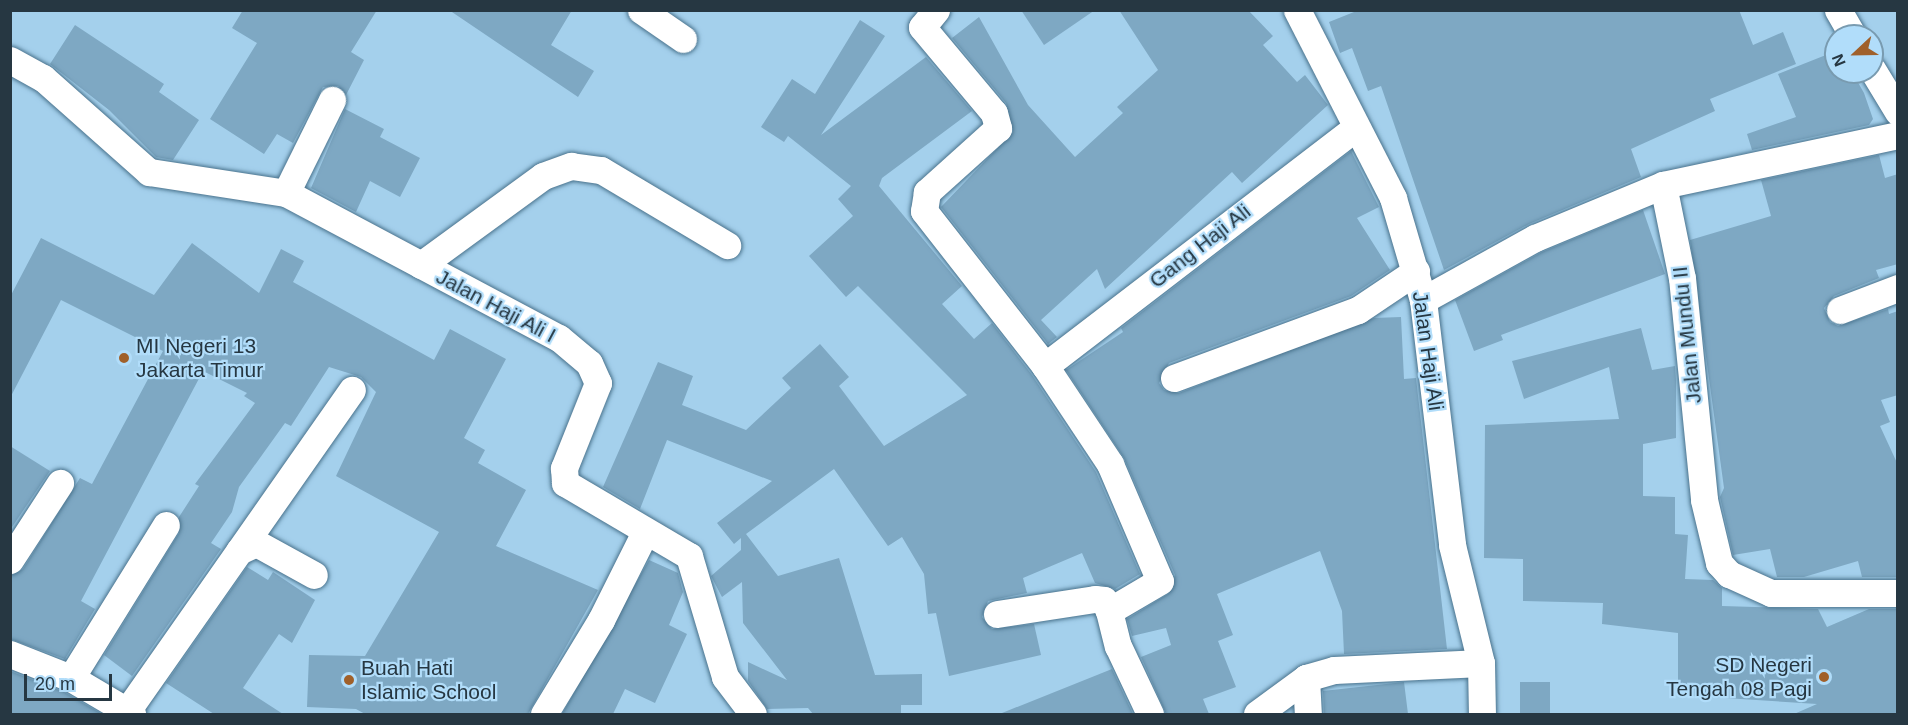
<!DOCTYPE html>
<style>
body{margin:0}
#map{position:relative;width:1908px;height:725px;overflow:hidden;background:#a4d0ec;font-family:Helvetica,sans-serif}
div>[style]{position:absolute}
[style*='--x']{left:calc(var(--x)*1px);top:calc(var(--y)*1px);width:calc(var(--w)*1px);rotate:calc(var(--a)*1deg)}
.building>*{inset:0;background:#7ea8c3;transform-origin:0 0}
.roads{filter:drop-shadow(0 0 2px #49728c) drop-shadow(0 0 2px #49728c)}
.street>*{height:27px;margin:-13.5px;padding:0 13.5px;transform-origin:13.5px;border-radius:13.5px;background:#fff}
.dots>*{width:16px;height:16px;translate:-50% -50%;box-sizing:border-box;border:3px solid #b1ddfa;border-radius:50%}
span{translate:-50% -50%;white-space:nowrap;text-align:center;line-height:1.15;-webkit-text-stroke:4.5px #b1ddfa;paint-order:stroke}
.street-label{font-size:21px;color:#263742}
.poi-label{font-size:21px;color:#263742}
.left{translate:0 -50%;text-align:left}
.right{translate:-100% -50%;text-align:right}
.frame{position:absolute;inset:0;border:12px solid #263742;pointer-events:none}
.north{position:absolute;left:1824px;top:24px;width:60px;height:60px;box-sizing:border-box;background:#b1ddfa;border:2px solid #799bb0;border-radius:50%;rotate:248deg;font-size:16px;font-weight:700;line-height:24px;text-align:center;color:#263742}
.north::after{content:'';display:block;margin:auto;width:21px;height:27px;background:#a0602a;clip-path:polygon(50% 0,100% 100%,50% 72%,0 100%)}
.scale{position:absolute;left:24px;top:674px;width:88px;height:27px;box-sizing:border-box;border:3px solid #263742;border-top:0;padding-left:8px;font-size:18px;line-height:21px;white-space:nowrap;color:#263742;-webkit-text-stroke:4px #b1ddfa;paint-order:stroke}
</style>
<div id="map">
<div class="building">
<div style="clip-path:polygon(243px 10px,377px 10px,351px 52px,364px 60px,346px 95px,338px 86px,323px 87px,293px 143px,277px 134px,264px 154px,210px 119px,257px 43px,232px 28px)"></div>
<div style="clip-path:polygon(449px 10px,572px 10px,551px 45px,594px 71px,578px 97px)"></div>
<div style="clip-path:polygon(1021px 10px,1095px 10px,1044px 45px)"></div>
<div style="clip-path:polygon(1119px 10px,1248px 10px,1273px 36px,1263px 45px,1297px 82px,1305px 75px,1328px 105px,1242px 183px,1232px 172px,1105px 289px,1097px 269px,1041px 320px,1057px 337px,1048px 344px,941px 207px,1013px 132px,1006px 103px,952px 38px,979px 17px,1028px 105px,1075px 157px,1123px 113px,1117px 107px,1158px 70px)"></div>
<div style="clip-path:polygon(1359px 10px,1739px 10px,1753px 45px,1783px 32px,1796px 64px,1710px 99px,1715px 111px,1631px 149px,1641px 177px,1529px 224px,1444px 270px,1381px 86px,1368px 91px,1352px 48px,1340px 53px,1329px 22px)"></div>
<div style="clip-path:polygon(860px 20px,885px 36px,821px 135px,926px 57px,972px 111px,882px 178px,879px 186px,962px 286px,942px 304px,974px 339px,992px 323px,1032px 375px,1096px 472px,1140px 574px,1115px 589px,1095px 583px,1082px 553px,1023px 578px,1027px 593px,988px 601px,982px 617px,992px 629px,1034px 624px,1041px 655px,949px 676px,936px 613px,928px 614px,924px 574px,902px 537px,888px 546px,834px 469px,746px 534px,778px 576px,839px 558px,875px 675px,922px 674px,922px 705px,901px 705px,901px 714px,813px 714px,808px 708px,767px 709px,748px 681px,748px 662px,787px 680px,743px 623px,742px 582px,722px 597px,711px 576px,741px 550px,741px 538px,734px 544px,717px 523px,772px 481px,667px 440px,640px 509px,603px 487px,658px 362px,693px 376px,682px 405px,746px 430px,791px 388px,782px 378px,820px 344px,849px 377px,839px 386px,884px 446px,967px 395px,858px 286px,846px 297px,809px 256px,853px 216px,838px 199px,851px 186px,788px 136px,784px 142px,761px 127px,792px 79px,815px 94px)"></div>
<div style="clip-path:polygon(75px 25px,164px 84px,159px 92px,199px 120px,173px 160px,156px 157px,109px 110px,50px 64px)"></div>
<div style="clip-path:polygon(1836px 51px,1836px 72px,1852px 72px,1864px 93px,1873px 119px,1869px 125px,1752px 150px,1747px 134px,1796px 117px,1778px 74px)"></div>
<div style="clip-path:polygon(345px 109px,384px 129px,380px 137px,420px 158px,400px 197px,370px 181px,356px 212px,311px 188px)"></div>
<div style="clip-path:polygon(1351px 151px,1379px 207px,1357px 218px,1390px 270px,1351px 296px,1169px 363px,1159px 383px,1164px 390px,1179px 393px,1374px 318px,1401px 317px,1404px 379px,1416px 378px,1447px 649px,1344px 654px,1342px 611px,1320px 551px,1217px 594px,1233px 635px,1218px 641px,1236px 687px,1203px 699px,1209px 714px,1166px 714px,1141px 657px,1171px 645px,1166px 628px,1132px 636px,1127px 619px,1168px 594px,1175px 575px,1124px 458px,1066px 370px,1123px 332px,1121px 328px)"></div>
<div style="clip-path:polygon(1879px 155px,1885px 178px,1898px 174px,1898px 264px,1876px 270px,1879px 278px,1834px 296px,1824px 308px,1830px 322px,1838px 326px,1888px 309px,1889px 314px,1898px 311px,1898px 395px,1881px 400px,1890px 422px,1880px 426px,1898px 465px,1898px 577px,1862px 577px,1858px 561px,1804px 577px,1777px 577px,1770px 549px,1733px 555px,1720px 497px,1724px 488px,1690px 240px,1771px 216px,1761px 180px)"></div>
<div style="clip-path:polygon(1643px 210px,1665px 274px,1501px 335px,1503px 340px,1474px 351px,1455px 300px,1542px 252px)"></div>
<div style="clip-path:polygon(41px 238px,154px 295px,192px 243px,259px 293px,281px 249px,304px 261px,293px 282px,434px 360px,450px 329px,506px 359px,464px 438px,485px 450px,478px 463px,526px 490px,496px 546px,598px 590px,528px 714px,365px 714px,356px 709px,307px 707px,309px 655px,365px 656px,439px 532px,336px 476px,376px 392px,361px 377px,329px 367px,291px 426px,285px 423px,239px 487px,232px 512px,211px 543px,221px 549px,132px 676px,104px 655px,179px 533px,179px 517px,199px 486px,195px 484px,255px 403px,244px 396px,247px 393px,203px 371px,81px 601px,95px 609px,65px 659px,10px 639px,10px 576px,23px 569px,80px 478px,92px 484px,163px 351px,61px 300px,10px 398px,10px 297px)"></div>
<div style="clip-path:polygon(1641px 328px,1652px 370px,1675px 366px,1676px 380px,1676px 438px,1643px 444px,1643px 496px,1675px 497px,1675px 534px,1688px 535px,1685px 579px,1713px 580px,1722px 588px,1722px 606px,1818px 609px,1827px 627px,1869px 609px,1898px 609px,1898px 714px,1794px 714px,1817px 704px,1678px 695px,1678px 633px,1602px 624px,1603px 603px,1523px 601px,1523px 559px,1484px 558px,1485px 425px,1619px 419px,1609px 367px,1524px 399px,1512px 361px)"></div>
<div style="clip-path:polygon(10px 446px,50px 471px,10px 530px)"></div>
<div style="clip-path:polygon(649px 560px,678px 573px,683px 592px,669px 625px,687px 634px,655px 703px,625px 689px,613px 714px,562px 714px)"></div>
<div style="clip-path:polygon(247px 567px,268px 580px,273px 572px,315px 600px,292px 643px,279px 634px,243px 688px,283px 714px,214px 714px,166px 683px)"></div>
<div style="clip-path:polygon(1112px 669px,1133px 714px,1002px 714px,1002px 713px)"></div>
<div style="clip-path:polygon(10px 671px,64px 692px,102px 714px,10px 714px)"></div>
<div style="clip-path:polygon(1404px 682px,1408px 714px,1324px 714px,1323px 691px)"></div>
<div style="left:1520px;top:682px;width:30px;height:32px"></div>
</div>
<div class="roads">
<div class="street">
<div style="--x:641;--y:10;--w:51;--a:34.6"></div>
<div style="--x:936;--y:10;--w:22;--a:129"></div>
<div style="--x:922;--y:27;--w:112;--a:50.1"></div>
<div style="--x:994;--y:113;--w:16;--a:75"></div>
<div style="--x:998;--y:128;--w:96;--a:138"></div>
<div style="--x:927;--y:192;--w:19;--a:99"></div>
<div style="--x:924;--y:211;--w:197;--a:52"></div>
<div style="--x:1045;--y:366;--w:118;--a:56.4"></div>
<div style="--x:1110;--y:464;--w:127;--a:66.9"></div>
<div style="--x:1160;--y:581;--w:59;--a:149.5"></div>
<div style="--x:1109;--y:611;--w:36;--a:76"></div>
<div style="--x:1118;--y:646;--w:75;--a:64.8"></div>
<div style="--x:1297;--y:10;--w:211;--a:62.9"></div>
<div style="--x:1393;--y:198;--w:106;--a:73.6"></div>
<div style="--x:1423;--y:300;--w:247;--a:83.2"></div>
<div style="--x:1452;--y:545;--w:122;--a:76.2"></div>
<div style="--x:1481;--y:663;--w:51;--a:88.9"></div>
<div style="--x:1838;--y:10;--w:30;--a:60"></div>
<div style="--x:10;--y:60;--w:38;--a:29"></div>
<div style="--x:43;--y:78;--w:142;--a:41.6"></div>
<div style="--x:149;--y:172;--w:139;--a:8.7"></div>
<div style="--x:286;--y:193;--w:309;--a:28"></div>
<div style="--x:559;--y:338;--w:39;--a:40"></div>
<div style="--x:589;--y:363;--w:22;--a:66"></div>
<div style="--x:598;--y:383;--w:92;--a:111.8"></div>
<div style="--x:564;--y:468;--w:15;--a:86"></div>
<div style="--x:565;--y:483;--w:144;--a:30.5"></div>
<div style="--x:689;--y:556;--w:126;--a:73.4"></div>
<div style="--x:725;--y:677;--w:46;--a:52.9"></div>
<div style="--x:1872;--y:69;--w:50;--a:58.8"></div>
<div style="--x:1663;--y:185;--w:240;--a:-12"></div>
<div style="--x:286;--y:193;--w:104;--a:-63.7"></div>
<div style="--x:421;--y:265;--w:151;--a:-36.1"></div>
<div style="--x:543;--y:176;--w:30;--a:-20"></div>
<div style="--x:571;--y:166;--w:30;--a:8"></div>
<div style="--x:601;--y:170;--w:147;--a:30.8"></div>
<div style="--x:1423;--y:300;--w:128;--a:-29"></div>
<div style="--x:1535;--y:238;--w:139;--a:-22.5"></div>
<div style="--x:1663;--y:185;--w:95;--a:78.5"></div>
<div style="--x:1682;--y:278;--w:223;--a:84.3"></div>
<div style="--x:1704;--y:500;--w:65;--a:76.6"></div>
<div style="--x:1719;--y:563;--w:15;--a:48"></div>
<div style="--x:1729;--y:574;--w:46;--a:24.3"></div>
<div style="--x:1771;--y:593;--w:127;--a:0"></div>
<div style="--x:1840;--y:310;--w:62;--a:-20.8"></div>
<div style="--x:1045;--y:366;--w:392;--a:-37.5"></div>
<div style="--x:1174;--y:378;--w:196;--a:-20.3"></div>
<div style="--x:1358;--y:310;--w:70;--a:-33.9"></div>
<div style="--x:239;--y:551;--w:19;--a:-25"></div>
<div style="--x:256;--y:543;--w:66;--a:28.9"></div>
<div style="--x:10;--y:560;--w:92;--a:-57"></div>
<div style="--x:997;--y:614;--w:99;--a:-8.7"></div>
<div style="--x:1095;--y:599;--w:9;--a:6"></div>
<div style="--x:1104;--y:600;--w:12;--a:66"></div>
<div style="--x:10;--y:654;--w:66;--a:21.5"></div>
<div style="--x:71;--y:678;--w:71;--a:30.5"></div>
<div style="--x:71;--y:678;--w:180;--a:-58.2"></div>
<div style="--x:1306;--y:678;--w:36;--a:87"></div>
<div style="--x:127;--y:711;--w:392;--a:-55"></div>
<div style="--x:544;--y:714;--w:110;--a:-58.8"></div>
<div style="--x:601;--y:620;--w:98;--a:-63.4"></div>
<div style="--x:1257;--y:714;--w:61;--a:-36.3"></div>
<div style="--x:1306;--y:678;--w:29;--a:-16"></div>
<div style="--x:1334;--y:670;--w:147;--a:-2.7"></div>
</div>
</div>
<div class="dots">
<div style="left:124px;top:358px;background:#a0602a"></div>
<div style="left:1824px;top:677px;background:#a0602a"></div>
<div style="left:349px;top:680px;background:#a0602a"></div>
</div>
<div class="street-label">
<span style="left:1200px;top:246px;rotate:-38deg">Gang Haji Ali</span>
<span style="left:496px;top:306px;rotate:28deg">Jalan Haji Ali I</span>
<span style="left:1687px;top:335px;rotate:-96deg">Jalan Mundu II</span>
<span style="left:1428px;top:351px;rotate:82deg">Jalan Haji Ali</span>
</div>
<div class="poi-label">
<span class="left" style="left:136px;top:358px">MI Negeri 13<br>Jakarta Timur</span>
<span class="right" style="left:1812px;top:677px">SD Negeri<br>Tengah 08 Pagi</span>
<span class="left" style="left:361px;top:680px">Buah Hati<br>Islamic School</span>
</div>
<div class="frame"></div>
<div class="north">N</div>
<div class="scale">20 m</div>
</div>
